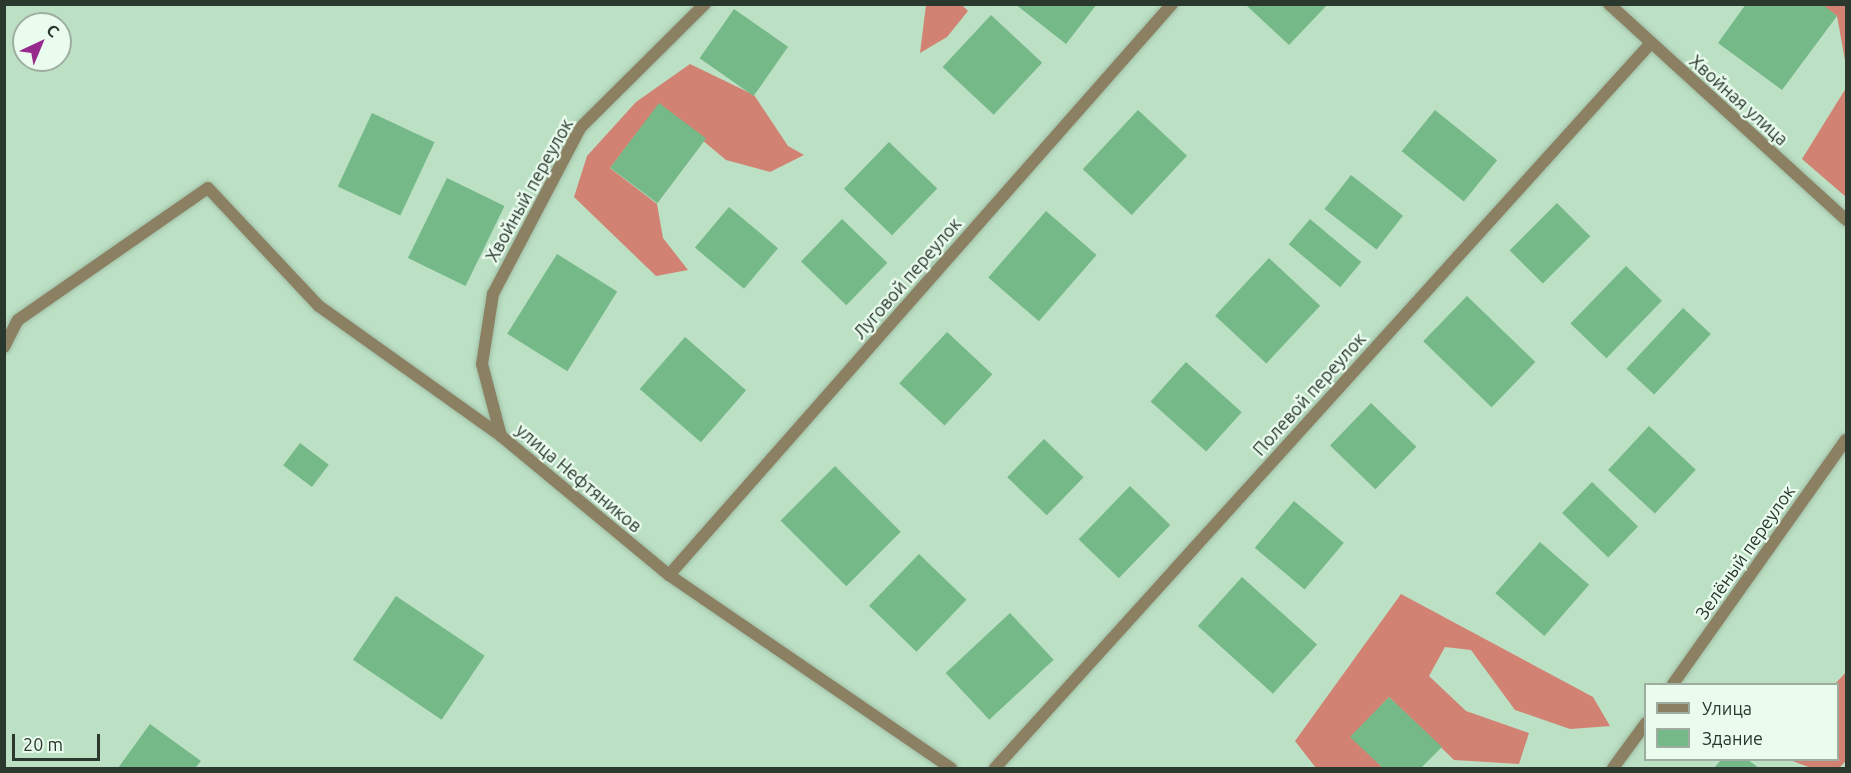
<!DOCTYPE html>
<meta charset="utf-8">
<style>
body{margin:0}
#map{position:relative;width:1851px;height:773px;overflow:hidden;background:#bce0c4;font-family:Ubuntu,sans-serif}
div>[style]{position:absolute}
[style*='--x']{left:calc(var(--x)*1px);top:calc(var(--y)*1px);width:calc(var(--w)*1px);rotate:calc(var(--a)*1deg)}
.forest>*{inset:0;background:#d18272}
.building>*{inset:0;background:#74b987;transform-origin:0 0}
.roads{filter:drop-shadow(0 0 2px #9fbea6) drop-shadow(0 0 2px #9fbea6)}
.lane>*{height:12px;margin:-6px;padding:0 6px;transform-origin:6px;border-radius:6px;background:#8b8062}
.street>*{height:12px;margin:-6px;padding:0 6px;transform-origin:6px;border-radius:6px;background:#8b8062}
span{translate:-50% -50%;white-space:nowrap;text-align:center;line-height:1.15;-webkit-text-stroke:4.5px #eafcee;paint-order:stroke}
.street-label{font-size:18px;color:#2a382e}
.frame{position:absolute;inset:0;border:6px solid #2a382e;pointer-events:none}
.legend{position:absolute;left:1644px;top:683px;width:195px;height:78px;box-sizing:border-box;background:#eafcee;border:2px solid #9daea1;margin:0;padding:8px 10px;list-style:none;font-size:18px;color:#2a382e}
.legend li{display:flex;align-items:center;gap:12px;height:30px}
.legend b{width:30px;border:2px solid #9daea1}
.north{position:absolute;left:12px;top:12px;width:60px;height:60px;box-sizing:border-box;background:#eafcee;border:2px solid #9daea1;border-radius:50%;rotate:44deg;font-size:16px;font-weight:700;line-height:24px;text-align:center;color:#2a382e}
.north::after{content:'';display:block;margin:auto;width:21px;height:27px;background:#972b8d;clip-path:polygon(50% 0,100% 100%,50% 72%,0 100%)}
.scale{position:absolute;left:12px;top:734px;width:88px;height:27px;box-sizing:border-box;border:3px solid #2a382e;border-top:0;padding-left:8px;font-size:18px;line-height:21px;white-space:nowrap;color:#2a382e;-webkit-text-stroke:4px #eafcee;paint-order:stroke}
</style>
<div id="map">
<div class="forest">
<div style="clip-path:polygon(926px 5px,962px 5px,968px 11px,947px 37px,920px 53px)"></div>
<div style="clip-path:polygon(1822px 5px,1846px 5px,1846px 66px,1837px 16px)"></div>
<div style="clip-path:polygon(690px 64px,754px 95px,788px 146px,804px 155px,770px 172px,726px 160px,659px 104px,610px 168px,657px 204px,663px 238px,688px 270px,656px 276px,574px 197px,587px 156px,636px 102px)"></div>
<div style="clip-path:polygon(1846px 88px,1846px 197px,1802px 159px)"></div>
<div style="clip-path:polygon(1401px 594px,1593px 697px,1610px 726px,1570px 729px,1515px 710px,1471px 650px,1445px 647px,1429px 676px,1466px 711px,1529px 733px,1519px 764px,1454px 760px,1389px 697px,1351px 737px,1383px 768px,1316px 768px,1295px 741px)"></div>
<div style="clip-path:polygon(1846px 672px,1846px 761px,1839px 768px,1811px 768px,1790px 760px,1838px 760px,1835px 684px)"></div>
</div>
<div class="building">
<div style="clip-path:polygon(1015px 4px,1097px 4px,1066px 44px)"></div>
<div style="clip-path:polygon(1746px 4px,1822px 4px,1837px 16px,1782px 90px,1718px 43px)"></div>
<div style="clip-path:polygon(1246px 5px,1327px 5px,1289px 45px)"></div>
<div style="left:734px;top:9px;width:66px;height:60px;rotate:35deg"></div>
<div style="left:991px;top:15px;width:70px;height:71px;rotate:43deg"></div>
<div style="left:659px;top:103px;width:59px;height:81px;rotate:37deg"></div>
<div style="left:1138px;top:110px;width:67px;height:81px;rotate:43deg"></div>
<div style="left:1435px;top:110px;width:80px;height:53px;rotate:39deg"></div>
<div style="left:372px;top:113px;width:69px;height:81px;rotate:25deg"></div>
<div style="left:889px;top:142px;width:67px;height:65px;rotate:44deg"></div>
<div style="left:1351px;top:175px;width:66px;height:43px;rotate:38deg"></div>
<div style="left:447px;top:178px;width:64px;height:89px;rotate:26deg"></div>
<div style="left:1557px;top:203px;width:47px;height:67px;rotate:45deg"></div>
<div style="left:729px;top:207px;width:64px;height:53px;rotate:40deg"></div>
<div style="left:1046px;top:211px;width:67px;height:88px;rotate:41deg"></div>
<div style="left:842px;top:219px;width:63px;height:59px;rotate:44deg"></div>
<div style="left:1310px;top:219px;width:67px;height:33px;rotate:40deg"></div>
<div style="left:557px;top:254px;width:71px;height:94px;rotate:32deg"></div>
<div style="left:1269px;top:258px;width:70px;height:79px;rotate:43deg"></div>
<div style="left:1626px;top:266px;width:50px;height:80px;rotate:44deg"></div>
<div style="left:1467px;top:296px;width:95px;height:63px;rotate:44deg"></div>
<div style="left:1683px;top:308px;width:38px;height:83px;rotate:43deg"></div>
<div style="left:947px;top:332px;width:62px;height:70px;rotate:43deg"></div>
<div style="left:685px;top:337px;width:81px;height:69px;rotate:41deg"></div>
<div style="left:1186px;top:362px;width:75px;height:53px;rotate:42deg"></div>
<div style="left:1371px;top:403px;width:63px;height:59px;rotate:44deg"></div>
<div style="left:1649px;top:426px;width:64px;height:60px;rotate:43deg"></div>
<div style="left:1044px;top:439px;width:55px;height:53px;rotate:44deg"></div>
<div style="left:300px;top:443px;width:36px;height:28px;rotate:37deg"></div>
<div style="left:835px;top:466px;width:93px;height:77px;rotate:45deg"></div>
<div style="left:1592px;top:482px;width:64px;height:43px;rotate:44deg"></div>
<div style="left:1130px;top:486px;width:56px;height:74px;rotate:44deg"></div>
<div style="left:1294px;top:501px;width:65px;height:61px;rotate:40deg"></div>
<div style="left:1540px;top:542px;width:65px;height:68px;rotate:41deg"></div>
<div style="left:919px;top:554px;width:66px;height:72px;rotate:44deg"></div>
<div style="left:1242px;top:577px;width:101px;height:66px;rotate:42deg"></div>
<div style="left:396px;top:596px;width:107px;height:77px;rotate:34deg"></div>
<div style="left:1010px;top:613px;width:64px;height:88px;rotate:47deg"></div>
<div style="clip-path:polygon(1389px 697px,1442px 747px,1421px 768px,1383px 768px,1350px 737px)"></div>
<div style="clip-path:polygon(150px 724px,201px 761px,195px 768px,118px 768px)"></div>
<div style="clip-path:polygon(1721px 760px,1748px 760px,1759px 768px,1714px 768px)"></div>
</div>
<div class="roads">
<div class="lane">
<div style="--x:4;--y:347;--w:30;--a:-63"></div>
<div style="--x:18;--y:320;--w:231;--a:-34.8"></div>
</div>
<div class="street">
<div style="--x:1609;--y:4;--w:321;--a:42.3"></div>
<div style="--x:208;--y:188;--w:162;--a:46.8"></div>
<div style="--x:319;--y:306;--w:224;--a:35.5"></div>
<div style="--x:501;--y:436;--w:218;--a:39.6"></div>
<div style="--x:669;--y:575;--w:342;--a:34.4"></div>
<div style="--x:501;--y:436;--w:74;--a:-104.8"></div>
<div style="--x:482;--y:364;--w:71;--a:-81.1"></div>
<div style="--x:493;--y:294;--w:187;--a:-62.3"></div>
<div style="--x:580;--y:128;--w:176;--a:-44.8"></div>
<div style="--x:669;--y:575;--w:761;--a:-48.62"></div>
<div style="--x:1673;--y:684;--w:299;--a:-54.7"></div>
<div style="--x:995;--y:768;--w:976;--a:-47.86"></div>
<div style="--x:1613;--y:768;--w:56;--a:-53.7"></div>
</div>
</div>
<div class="street-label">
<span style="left:1739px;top:100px;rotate:42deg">Хвойная улица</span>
<span style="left:529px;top:190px;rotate:-61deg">Хвойный переулок</span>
<span style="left:907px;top:278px;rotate:-49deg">Луговой переулок</span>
<span style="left:1309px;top:394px;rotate:-48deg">Полевой переулок</span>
<span style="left:579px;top:478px;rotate:40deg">улица Нефтяников</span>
<span style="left:1745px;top:552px;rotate:-55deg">Зелёный переулок</span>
</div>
<div class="frame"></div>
<ul class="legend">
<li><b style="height:8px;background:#8b8062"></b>Улица</li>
<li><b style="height:16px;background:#74b987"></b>Здание</li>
</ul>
<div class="north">С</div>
<div class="scale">20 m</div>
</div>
